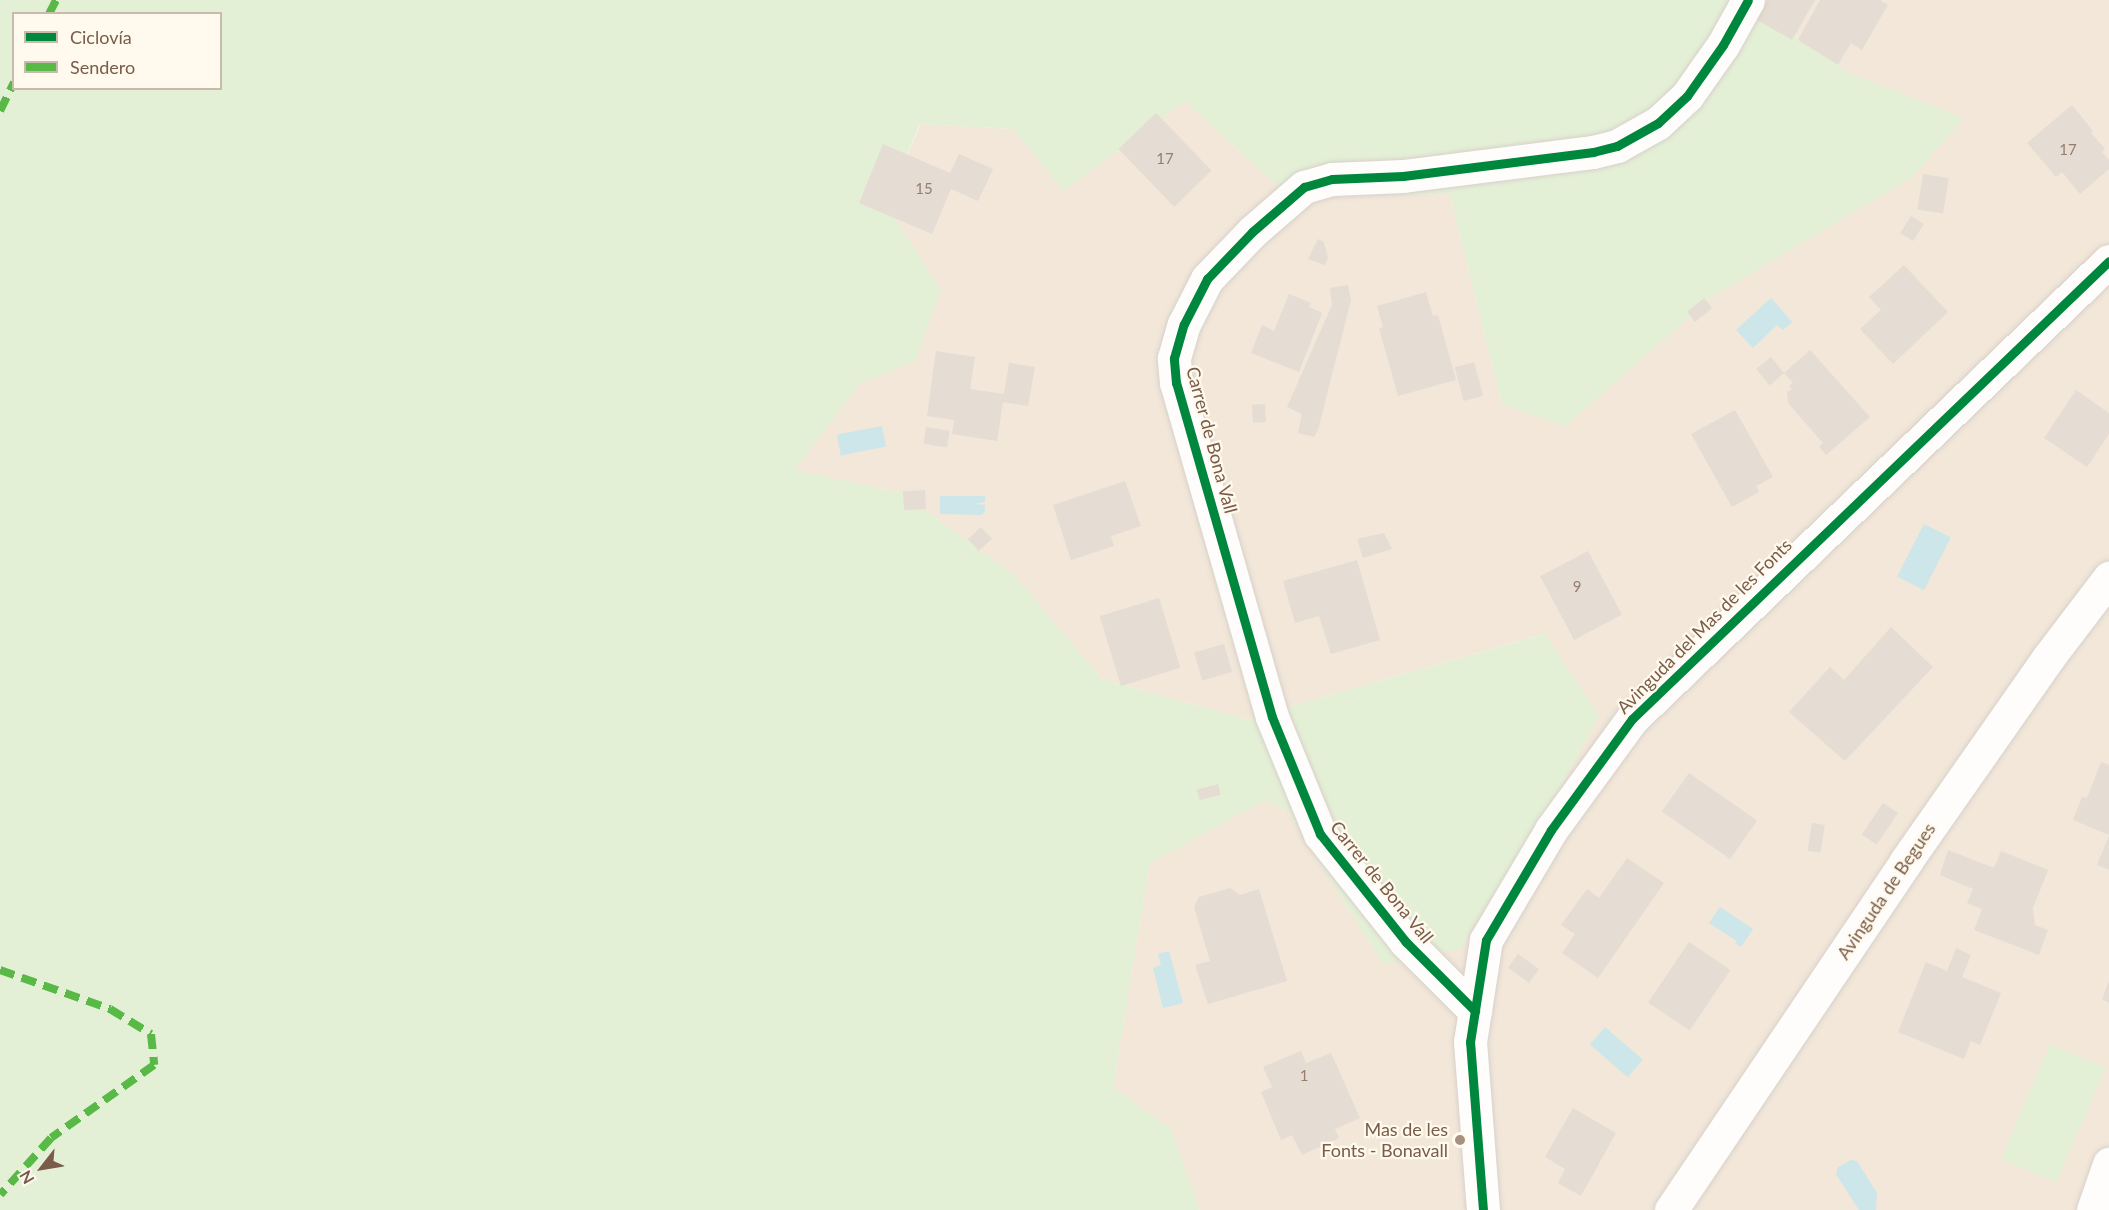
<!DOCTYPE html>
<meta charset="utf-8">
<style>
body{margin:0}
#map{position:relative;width:2109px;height:1210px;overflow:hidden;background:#f8f4ec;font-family:Lato,sans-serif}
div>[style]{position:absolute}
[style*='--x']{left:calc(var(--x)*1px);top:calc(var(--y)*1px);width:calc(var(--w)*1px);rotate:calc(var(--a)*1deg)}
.residential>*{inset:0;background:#f2e7d9}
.green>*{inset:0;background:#e4f0d6;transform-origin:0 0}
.water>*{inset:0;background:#cce6ea;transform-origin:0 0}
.building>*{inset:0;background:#e5dcd3;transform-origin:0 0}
.roads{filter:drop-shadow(0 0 2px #d7d1ca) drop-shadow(0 0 2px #d7d1ca)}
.minor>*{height:33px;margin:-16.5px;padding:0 16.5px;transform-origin:16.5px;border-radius:16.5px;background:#fefdfc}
.quiet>*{height:8px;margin-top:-4px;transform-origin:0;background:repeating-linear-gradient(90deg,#58b947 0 15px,transparent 0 23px)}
.cycleway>*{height:9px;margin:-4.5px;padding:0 4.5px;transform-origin:4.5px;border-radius:4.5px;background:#00873e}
.dots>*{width:16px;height:16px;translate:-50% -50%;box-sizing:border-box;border:3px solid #fff9ee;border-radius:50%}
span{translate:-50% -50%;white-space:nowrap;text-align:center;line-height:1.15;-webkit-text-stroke:4.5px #fff9ee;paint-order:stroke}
.number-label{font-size:15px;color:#967e6e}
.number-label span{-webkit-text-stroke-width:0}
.street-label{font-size:18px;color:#795c49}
.poi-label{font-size:18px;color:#795c49}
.right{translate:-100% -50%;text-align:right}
.legend{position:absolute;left:12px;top:12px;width:210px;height:78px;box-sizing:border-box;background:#fff9ee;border:2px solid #c9baac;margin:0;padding:8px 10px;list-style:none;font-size:18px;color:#795c49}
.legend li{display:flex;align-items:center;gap:12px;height:30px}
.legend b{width:30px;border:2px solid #c9baac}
.north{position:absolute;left:12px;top:1138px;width:60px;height:60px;-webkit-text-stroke:4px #fff9ee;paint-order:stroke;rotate:239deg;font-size:16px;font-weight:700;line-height:24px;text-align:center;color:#795c49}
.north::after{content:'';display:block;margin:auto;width:21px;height:27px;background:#795c49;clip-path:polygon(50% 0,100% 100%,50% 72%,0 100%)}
</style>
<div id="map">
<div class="residential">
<div style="clip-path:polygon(1744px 0,2109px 0,2109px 1210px,1200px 1210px,1171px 1130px,1113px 1087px,1150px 863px,1265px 800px,1286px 809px,1383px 964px,1544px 634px,1246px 719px,1102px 679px,1015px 576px,902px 493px,794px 470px,860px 383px,915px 361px,885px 203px,921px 124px,1013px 129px,1064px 191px,1185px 101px,1280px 188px,1355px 195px,1450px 194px,1502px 404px,1565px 426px,1713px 296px,1912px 177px,1963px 119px,1847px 72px)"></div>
</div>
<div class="green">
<div style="clip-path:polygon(evenodd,0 0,1744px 0,1847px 72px,1964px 118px,1912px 177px,1713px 296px,1565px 426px,1502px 404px,1450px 194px,1355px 195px,1280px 188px,1185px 101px,1064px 191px,1013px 129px,920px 124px,885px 203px,941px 290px,915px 361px,860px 383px,795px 470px,902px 493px,1015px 576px,1102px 679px,1246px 719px,1545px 634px,1599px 716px,1562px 785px,1460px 949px,1383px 964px,1286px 810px,1265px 800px,1150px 863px,1113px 1087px,1171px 1129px,1200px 1210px,0 1210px,0 0,14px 14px,220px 14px,220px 88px,14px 88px,14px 14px)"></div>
<div style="left:2050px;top:1044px;width:60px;height:125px;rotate:23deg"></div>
</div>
<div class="water">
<div style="clip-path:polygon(1771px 298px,1792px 322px,1783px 330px,1777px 325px,1753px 348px,1736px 330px)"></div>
<div style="left:882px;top:426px;width:21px;height:46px;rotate:79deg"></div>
<div style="clip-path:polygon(940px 496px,985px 496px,985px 502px,974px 504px,985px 505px,985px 512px,981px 515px,940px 514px)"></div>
<div style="left:1924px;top:524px;width:30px;height:59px;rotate:27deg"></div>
<div style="clip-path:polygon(1720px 907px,1753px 929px,1741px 947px,1735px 943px,1737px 941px,1709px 923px)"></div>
<div style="clip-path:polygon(1169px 951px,1183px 1003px,1163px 1008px,1153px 968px,1161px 965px,1158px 954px)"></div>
<div style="left:1605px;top:1027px;width:50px;height:23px;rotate:41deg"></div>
<div style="clip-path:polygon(1851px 1160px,1857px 1161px,1877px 1193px,1876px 1210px,1859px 1210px,1836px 1174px,1838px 1167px)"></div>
</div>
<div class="building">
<div style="clip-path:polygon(1768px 0,1815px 0,1792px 40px,1757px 20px)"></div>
<div style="clip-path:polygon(1820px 0,1880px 0,1888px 5px,1862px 50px,1851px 43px,1838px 65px,1798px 40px)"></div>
<div style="clip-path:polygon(2072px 105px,2093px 131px,2091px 133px,2105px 149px,2102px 152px,2109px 160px,2109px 169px,2080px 194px,2062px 172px,2056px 177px,2027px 143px)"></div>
<div style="left:1156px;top:113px;width:80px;height:52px;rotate:46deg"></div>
<div style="clip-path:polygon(883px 144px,950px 173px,959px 154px,993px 169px,978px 201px,951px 189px,932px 234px,859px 203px)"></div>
<div style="left:1923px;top:174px;width:26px;height:36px;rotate:9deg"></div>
<div style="left:1911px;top:216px;width:15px;height:20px;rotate:32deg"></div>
<div style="clip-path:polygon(1318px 239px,1324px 242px,1328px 258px,1325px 265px,1308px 259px)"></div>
<div style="clip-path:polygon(1904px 265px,1948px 312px,1893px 364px,1860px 329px,1881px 310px,1869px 297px)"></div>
<div style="clip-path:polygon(1348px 285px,1351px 300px,1318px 430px,1314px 437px,1298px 433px,1302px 414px,1287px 407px,1332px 305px,1330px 288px)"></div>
<div style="clip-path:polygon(1426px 292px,1433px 316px,1438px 315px,1456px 380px,1398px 396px,1379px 328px,1383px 327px,1377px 306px)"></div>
<div style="clip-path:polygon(1289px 294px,1311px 303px,1309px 307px,1322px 313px,1299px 372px,1251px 353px,1262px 325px,1274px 331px)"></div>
<div style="left:1704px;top:298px;width:13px;height:22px;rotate:51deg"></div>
<div style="clip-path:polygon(1810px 350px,1870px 417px,1826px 455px,1819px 447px,1823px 443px,1788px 403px,1787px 392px,1792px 389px,1789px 386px,1793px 383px,1784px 373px)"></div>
<div style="clip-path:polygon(936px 351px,975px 357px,970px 389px,1004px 394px,1009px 363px,1035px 367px,1028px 406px,1003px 402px,997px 441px,952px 434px,954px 420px,927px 416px)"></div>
<div style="left:1771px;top:357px;width:21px;height:19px;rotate:51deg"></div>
<div style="left:1474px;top:362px;width:35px;height:20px;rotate:75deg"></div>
<div style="clip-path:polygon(2076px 390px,2109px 413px,2109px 434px,2087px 467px,2044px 438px)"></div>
<div style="left:1265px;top:404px;width:18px;height:13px;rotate:87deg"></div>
<div style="clip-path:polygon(1735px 410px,1773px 477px,1756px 486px,1759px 492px,1732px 507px,1691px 434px)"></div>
<div style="left:926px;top:427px;width:24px;height:17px;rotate:9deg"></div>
<div style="clip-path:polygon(1125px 481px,1141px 526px,1111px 536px,1114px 546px,1071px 560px,1053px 505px)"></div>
<div style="left:925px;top:490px;width:19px;height:22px;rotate:87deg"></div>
<div style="left:981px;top:527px;width:16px;height:18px;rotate:47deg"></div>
<div style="clip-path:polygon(1384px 533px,1392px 549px,1363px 558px,1357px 539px)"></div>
<div style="left:1588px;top:551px;width:72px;height:54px;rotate:62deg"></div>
<div style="clip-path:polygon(1357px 560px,1380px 640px,1331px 654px,1319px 616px,1295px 623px,1283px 581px)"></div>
<div style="left:1159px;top:598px;width:73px;height:62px;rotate:73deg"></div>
<div style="clip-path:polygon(1891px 627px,1933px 667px,1845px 761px,1789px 712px,1830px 667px,1844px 680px)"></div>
<div style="left:1224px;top:644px;width:29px;height:31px;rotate:74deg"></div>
<div style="clip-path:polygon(2101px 762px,2109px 765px,2109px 835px,2073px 820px,2082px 797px,2087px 798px)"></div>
<div style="left:1689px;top:773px;width:83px;height:47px;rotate:35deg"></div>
<div style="left:1218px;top:784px;width:11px;height:22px;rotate:75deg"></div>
<div style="left:1883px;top:803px;width:18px;height:38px;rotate:34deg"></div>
<div style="left:1812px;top:823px;width:13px;height:28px;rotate:9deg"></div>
<div style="clip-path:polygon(2109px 836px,2109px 870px,2097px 865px)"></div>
<div style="clip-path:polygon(1948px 850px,1994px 868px,2001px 851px,2048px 870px,2033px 908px,2035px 925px,2048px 930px,2039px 955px,1974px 930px,1982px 909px,1967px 903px,1973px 889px,1940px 875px)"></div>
<div style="clip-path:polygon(1627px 858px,1664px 883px,1598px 978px,1562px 953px,1575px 934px,1561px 925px,1587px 889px,1599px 898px)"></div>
<div style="clip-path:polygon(1230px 888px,1240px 895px,1259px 889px,1287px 981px,1208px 1004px,1195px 965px,1210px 961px,1194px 907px,1199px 897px)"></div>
<div style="left:1689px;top:942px;width:50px;height:73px;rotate:34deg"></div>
<div style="clip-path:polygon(1956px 948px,1971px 955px,1962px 977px,2001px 993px,1980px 1045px,1971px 1041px,1964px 1059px,1898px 1032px,1926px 962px,1947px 971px)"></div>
<div style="left:1518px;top:954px;width:26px;height:17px;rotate:36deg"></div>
<div style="clip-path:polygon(2109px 981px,2109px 1003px,2102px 999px)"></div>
<div style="clip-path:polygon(1301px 1051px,1306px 1063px,1331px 1053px,1360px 1118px,1335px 1129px,1339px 1138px,1302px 1155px,1292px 1135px,1281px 1140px,1261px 1092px,1272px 1087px,1263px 1067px)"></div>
<div style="clip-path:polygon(1573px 1108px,1616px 1133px,1581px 1196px,1558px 1183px,1565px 1169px,1545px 1157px)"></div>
</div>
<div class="roads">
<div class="minor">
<div style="--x:1475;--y:1011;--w:98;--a:-135"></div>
<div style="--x:1406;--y:942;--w:138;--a:-128.5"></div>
<div style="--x:1320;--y:834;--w:126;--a:-112.3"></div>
<div style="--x:1272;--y:717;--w:348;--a:-106"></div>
<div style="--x:1176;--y:383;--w:25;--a:-95"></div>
<div style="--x:1174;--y:358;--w:35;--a:-74"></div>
<div style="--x:1184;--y:324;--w:51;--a:-62.9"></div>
<div style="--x:1207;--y:279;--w:65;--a:-46.2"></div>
<div style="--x:1252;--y:232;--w:69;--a:-40.9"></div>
<div style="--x:1304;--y:187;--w:29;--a:-16"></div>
<div style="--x:1332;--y:179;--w:71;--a:-2.4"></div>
<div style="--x:1403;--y:176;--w:192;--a:-7.2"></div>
<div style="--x:1593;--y:152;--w:25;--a:-14"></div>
<div style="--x:1617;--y:146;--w:47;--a:-29.3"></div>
<div style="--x:1658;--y:123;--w:40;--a:-43"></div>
<div style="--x:1687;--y:96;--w:62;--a:-54.8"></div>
<div style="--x:1723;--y:45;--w:51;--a:-60.9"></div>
<div style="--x:1483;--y:1210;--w:169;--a:-94.4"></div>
<div style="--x:1470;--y:1042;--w:103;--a:-81.1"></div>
<div style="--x:1486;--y:940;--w:128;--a:-59.4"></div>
<div style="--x:1551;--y:830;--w:137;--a:-53.9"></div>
<div style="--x:1632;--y:719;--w:661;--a:-43.84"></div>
<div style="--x:1671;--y:1210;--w:421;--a:-56"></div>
<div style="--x:1906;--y:861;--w:248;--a:-55"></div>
<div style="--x:2048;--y:658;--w:101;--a:-52.7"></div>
<div style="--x:2093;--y:1210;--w:49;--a:-70.8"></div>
</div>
</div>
<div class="quiet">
<div style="--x:49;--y:14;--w:16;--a:-63"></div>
<div style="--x:0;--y:111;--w:32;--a:-64"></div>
<div style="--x:0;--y:970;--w:117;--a:19.5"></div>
<div style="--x:110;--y:1009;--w:48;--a:31.4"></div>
<div style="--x:151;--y:1034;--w:31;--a:84"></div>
<div style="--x:154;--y:1065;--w:126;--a:144.7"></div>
<div style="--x:51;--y:1138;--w:76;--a:131.8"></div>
</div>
<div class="cycleway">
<div style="--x:1475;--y:1011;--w:98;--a:-135"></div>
<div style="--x:1406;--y:942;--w:138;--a:-128.5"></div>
<div style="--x:1320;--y:834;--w:126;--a:-112.3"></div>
<div style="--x:1272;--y:717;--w:348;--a:-106"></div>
<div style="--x:1176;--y:383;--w:25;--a:-95"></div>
<div style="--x:1174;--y:358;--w:35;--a:-74"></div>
<div style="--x:1184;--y:324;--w:51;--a:-62.9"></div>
<div style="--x:1207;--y:279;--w:65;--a:-46.2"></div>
<div style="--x:1252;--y:232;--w:69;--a:-40.9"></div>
<div style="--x:1304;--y:187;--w:29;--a:-16"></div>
<div style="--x:1332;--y:179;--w:71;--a:-2.4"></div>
<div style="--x:1403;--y:176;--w:192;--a:-7.2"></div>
<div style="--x:1593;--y:152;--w:25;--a:-14"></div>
<div style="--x:1617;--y:146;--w:47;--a:-29.3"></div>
<div style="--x:1658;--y:123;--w:40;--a:-43"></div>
<div style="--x:1687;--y:96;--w:62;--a:-54.8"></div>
<div style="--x:1723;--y:45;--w:51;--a:-60.9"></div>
<div style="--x:1483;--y:1210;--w:169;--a:-94.4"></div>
<div style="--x:1470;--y:1042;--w:103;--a:-81.1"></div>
<div style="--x:1486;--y:940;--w:128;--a:-59.4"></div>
<div style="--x:1551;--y:830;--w:137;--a:-53.9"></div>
<div style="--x:1632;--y:719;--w:661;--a:-43.84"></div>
</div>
<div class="dots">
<div style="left:1460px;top:1140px;background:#a59182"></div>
</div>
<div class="number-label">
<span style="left:2068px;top:150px">17</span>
<span style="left:1165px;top:159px">17</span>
<span style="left:924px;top:189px">15</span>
<span style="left:1577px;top:587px">9</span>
<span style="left:1304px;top:1076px">1</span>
</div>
<div class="street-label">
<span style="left:1212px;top:440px;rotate:75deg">Carrer de Bona Vall</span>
<span style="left:1704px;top:626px;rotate:-45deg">Avinguda del Mas de les Fonts</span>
<span style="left:1382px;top:882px;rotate:51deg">Carrer de Bona Vall</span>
<span style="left:1886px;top:891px;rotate:-56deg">Avinguda de Begues</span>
</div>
<div class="poi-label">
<span class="right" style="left:1448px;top:1140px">Mas de les<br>Fonts - Bonavall</span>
</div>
<ul class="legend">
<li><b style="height:8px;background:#00873e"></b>Ciclovía</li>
<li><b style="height:8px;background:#58b947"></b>Sendero</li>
</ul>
<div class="north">N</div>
</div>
